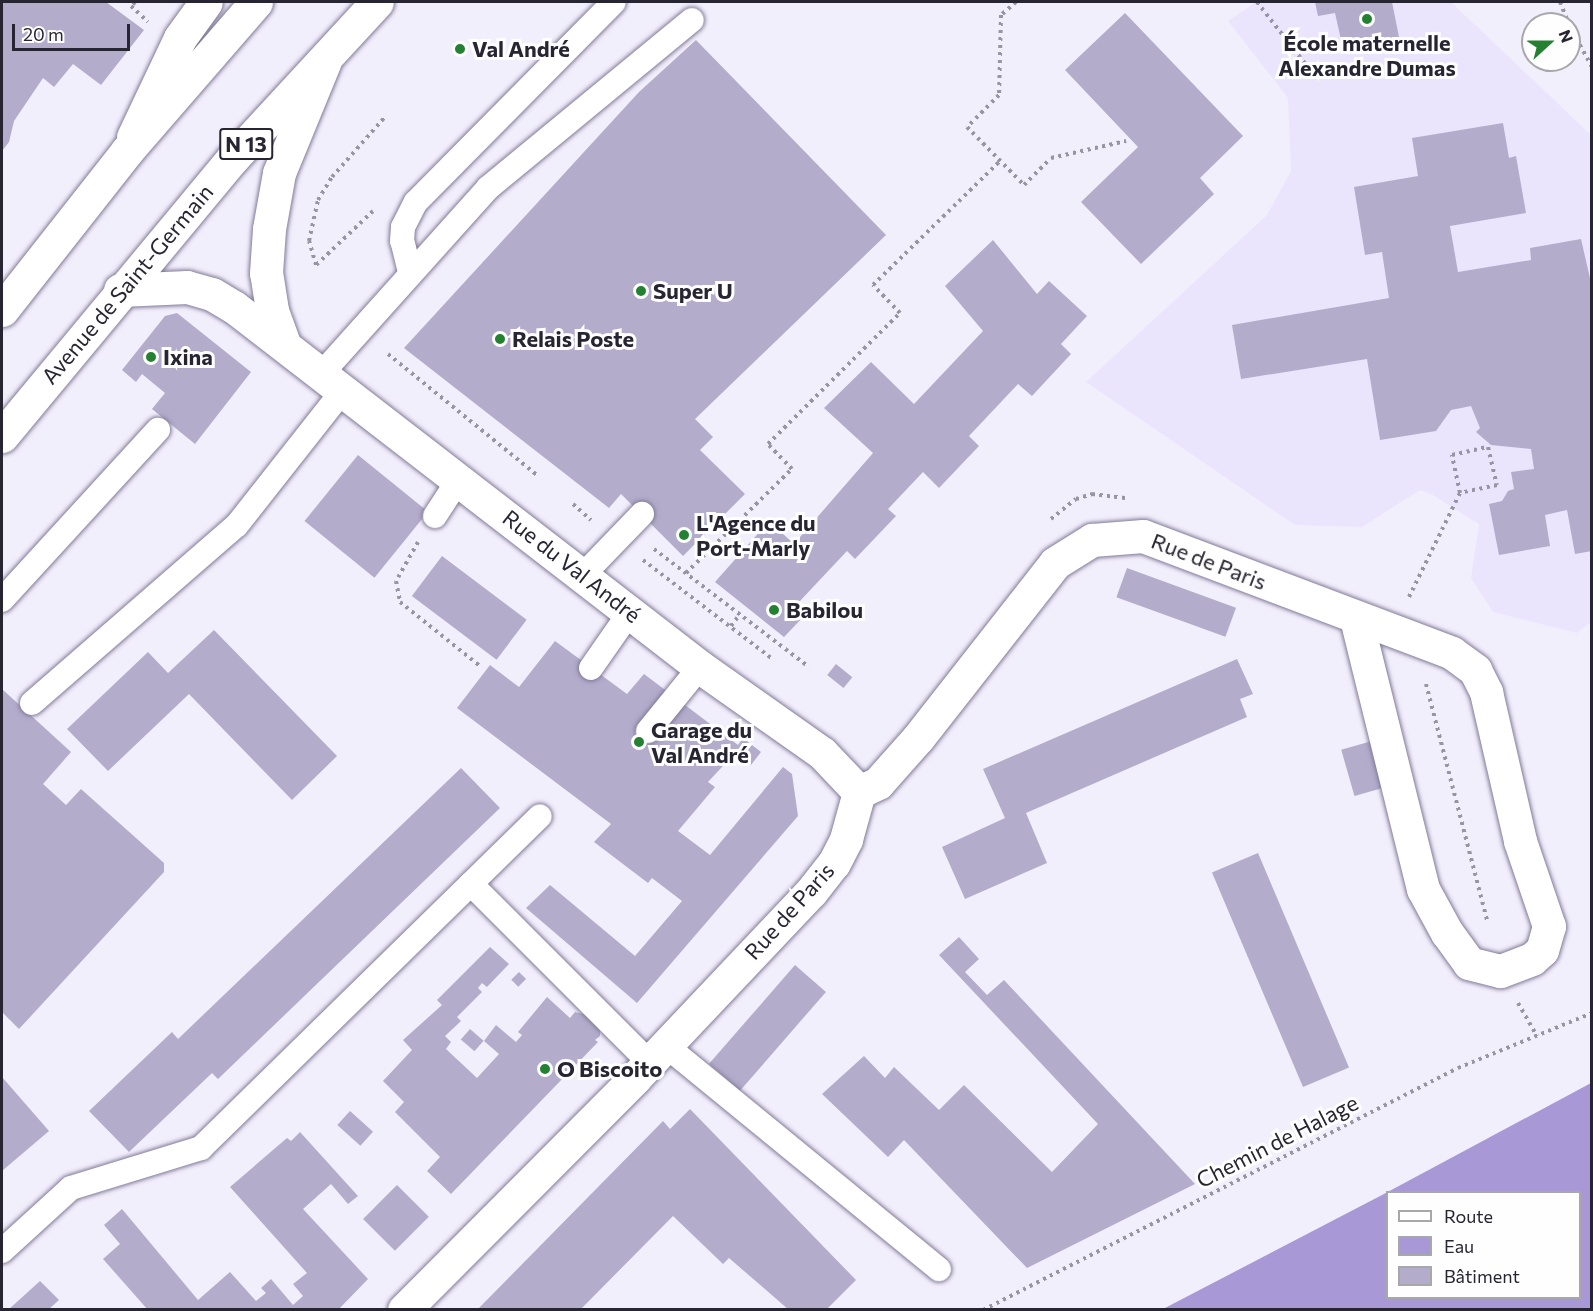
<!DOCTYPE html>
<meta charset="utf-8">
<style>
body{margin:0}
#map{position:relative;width:1593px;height:1311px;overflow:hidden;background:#f2effc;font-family:Commissioner,sans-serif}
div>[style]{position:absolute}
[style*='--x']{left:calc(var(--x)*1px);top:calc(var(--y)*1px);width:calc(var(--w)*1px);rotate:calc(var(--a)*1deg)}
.built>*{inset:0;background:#eae5fd}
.water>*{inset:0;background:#a899d6}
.building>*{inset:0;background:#b3accb;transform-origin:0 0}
.path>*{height:4px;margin-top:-2px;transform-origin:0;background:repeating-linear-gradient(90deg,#9895a2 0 3px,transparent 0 7.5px)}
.roads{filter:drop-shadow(0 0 2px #817a98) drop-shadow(0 0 2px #817a98)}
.lane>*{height:24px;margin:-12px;padding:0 12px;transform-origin:12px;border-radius:12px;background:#fff}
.street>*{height:33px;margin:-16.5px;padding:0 16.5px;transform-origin:16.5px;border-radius:16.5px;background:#fff}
.primary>*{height:33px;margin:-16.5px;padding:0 16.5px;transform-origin:16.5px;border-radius:16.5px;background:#fff}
.dots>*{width:16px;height:16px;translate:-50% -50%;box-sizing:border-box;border:3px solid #fefefe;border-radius:50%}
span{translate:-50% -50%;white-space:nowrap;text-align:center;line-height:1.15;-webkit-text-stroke:6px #fefefe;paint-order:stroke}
.shield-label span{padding:2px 4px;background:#fefefe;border:2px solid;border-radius:4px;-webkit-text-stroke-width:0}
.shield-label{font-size:21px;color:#272531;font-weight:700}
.poi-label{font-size:22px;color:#272531;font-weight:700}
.left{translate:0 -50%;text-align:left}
.street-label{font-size:22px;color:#272531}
.frame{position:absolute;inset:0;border:3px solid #272531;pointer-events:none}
.legend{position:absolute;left:1386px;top:1191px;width:195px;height:108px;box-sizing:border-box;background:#fefefe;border:2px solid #a8a7ac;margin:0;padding:8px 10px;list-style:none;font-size:18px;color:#272531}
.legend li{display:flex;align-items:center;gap:12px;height:30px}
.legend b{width:30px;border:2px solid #a8a7ac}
.north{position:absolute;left:1521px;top:12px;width:60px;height:60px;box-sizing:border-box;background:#fefefe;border:2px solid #a8a7ac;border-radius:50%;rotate:69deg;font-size:16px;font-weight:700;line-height:24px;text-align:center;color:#272531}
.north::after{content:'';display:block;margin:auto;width:21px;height:27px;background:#258132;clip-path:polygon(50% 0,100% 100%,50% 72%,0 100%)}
.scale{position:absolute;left:12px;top:24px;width:118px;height:27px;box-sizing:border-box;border:3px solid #272531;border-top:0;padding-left:8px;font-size:18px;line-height:21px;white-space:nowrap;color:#272531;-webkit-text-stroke:4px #fefefe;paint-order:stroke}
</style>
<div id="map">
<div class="built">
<div style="clip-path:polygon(1256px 2px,1451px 2px,1591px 135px,1592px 621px,1577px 633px,1493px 612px,1471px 578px,1479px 524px,1431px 494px,1420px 490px,1362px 527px,1295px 525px,1086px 382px,1267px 215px,1291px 171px,1288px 98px,1228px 21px)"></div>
</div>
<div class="water">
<div style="clip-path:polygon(evenodd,1591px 1083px,1591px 1309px,1163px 1309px,1382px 1195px,1591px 1083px,1388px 1192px,1580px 1192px,1580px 1298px,1388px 1298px,1388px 1192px)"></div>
</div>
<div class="building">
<div style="clip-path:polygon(2px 2px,106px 2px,144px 30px,101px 85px,73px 64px,54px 87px,43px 78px,14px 121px,9px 142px,2px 151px)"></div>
<div style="clip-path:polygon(1315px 2px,1392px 2px,1400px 42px,1344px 53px,1335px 13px,1318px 16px)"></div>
<div style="clip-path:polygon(1125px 13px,1243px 136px,1200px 178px,1214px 194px,1141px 264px,1081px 202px,1138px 147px,1065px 70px)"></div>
<div style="clip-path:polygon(696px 40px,886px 235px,695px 419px,713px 437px,700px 450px,745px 494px,683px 556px,621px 494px,609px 508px,404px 348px,639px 92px)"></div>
<div style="clip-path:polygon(1503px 123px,1509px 158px,1516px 156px,1526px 213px,1450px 226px,1458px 272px,1531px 260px,1530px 248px,1581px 239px,1592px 287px,1592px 551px,1575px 554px,1567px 510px,1545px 515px,1550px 546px,1499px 555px,1489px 504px,1502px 501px,1508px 491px,1514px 489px,1511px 472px,1534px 469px,1531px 449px,1491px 445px,1476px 432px,1480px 428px,1471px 406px,1451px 410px,1436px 431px,1380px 440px,1367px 359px,1241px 379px,1232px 325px,1389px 298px,1382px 252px,1365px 255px,1354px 187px,1418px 176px,1412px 138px)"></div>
<div style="clip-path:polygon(993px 240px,1037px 294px,1049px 281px,1087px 316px,1061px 344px,1071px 354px,1032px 396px,1018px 384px,969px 436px,979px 446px,939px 488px,923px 472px,888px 509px,896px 516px,855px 559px,847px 551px,799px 602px,806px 614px,784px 637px,715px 582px,769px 521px,794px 544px,873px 453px,824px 408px,871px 362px,914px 404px,983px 331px,945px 286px)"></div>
<div style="clip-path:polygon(177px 313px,251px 372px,195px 444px,152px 409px,165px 393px,142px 374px,136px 382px,122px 370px,165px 316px)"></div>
<div style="left:358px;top:455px;width:90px;height:85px;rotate:39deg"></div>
<div style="left:442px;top:556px;width:106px;height:50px;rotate:37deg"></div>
<div style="left:1127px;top:568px;width:116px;height:31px;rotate:20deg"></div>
<div style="clip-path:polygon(214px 630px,337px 756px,292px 800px,189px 694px,108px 771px,67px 729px,148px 652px,168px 673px)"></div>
<div style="clip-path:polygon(555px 641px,627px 694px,644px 674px,738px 745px,743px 738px,761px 752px,751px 765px,735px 753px,708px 782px,715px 787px,678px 831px,710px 855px,783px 767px,792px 774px,798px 816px,637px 1003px,526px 908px,550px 885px,635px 956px,682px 901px,652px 878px,648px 883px,594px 842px,611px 824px,457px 708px,490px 665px,519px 687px)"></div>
<div style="clip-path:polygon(1237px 659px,1253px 694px,1240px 699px,1247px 717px,1026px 813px,1047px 863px,965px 899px,942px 847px,1005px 818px,983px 769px)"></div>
<div style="left:836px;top:664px;width:21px;height:14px;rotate:39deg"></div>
<div style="clip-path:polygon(2px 689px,71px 752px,43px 784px,66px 805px,81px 789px,164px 863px,164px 872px,19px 1029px,2px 1012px)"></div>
<div style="left:1372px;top:741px;width:48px;height:32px;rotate:74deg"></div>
<div style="clip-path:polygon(461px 768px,500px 808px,218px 1079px,212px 1073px,129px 1152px,89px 1111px,172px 1032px,178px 1039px)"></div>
<div style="left:1258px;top:853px;width:233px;height:50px;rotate:67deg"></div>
<div style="clip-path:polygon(959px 937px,979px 959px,965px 972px,987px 995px,1004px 980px,1195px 1184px,1027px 1268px,904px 1140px,888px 1157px,822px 1094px,864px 1056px,885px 1078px,894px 1067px,939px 1110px,964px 1085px,1052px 1172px,1098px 1124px,939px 955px)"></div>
<div style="clip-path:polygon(490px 947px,509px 964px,487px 987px,482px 983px,478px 988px,482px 992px,457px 1017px,461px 1021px,445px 1036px,451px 1042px,446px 1049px,477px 1078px,499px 1054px,484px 1041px,496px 1025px,516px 1042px,522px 1035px,518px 1032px,547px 997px,570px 1018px,575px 1012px,587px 1015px,600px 1027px,600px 1036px,595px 1040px,598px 1042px,451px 1194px,427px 1171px,440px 1157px,395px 1112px,404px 1102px,383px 1081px,412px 1050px,403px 1040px,442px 1005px,437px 1000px)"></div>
<div style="left:795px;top:965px;width:41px;height:131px;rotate:41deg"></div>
<div style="left:519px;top:972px;width:10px;height:11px;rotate:45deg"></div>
<div style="left:470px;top:1029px;width:18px;height:14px;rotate:41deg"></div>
<div style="clip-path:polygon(2px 1077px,49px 1131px,2px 1171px)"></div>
<div style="clip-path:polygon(690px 1109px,856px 1280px,826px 1310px,789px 1310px,729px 1258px,723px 1264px,673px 1216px,580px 1310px,477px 1310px,663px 1121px,670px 1129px)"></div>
<div style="left:350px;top:1111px;width:31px;height:19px;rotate:42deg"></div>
<div style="clip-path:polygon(300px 1132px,358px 1196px,348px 1204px,331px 1184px,303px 1209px,368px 1279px,338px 1310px,148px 1310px,103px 1259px,120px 1244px,104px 1225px,122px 1209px,198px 1300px,230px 1272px,256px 1301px,266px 1293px,261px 1288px,271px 1279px,293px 1305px,303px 1296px,293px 1284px,307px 1273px,230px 1187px,287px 1138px,291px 1141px)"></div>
<div style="left:397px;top:1185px;width:45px;height:48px;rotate:45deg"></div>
<div style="clip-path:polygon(40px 1281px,59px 1300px,48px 1310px,8px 1310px)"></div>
</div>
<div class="path">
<div style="--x:135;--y:2;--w:6;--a:135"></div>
<div style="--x:131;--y:6;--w:23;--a:43"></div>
<div style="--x:1016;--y:2;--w:20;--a:139"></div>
<div style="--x:1001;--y:15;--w:80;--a:91.4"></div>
<div style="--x:999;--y:95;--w:45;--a:135"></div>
<div style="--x:967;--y:127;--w:81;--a:45.5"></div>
<div style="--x:1024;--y:185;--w:38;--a:-45"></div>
<div style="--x:1051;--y:158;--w:77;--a:-12.8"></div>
<div style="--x:1257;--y:2;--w:88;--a:52"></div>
<div style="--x:1560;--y:2;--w:24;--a:68"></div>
<div style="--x:1569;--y:25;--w:48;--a:61.3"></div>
<div style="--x:373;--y:211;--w:79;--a:136.5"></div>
<div style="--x:316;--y:265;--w:25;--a:-106"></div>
<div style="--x:309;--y:241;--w:42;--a:-77.6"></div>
<div style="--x:318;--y:200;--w:27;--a:-59"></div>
<div style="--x:332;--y:177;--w:79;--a:-48.6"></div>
<div style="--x:388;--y:354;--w:192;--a:39.1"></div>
<div style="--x:1488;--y:447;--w:39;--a:77"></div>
<div style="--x:1497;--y:485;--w:38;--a:168"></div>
<div style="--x:1460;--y:493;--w:39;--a:-102"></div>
<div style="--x:1452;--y:455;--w:37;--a:-13"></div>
<div style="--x:573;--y:504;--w:24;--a:42"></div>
<div style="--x:1051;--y:519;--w:32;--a:-39"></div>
<div style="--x:1076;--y:499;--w:17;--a:-17"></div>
<div style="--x:1092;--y:494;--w:35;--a:7"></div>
<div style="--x:418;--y:542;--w:45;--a:119.4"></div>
<div style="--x:396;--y:581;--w:21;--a:79"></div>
<div style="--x:400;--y:602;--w:104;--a:38.7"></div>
<div style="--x:654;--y:549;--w:195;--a:37.3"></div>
<div style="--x:643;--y:560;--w:165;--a:37.4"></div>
<div style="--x:686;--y:573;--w:148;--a:-44.5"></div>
<div style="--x:792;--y:469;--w:35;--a:-134"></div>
<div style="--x:768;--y:444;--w:186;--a:-44.8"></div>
<div style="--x:900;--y:313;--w:39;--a:-134"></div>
<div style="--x:873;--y:285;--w:177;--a:-44.3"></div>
<div style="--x:1409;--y:597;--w:116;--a:-63.9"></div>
<div style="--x:731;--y:626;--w:15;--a:-53"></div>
<div style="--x:1426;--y:684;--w:247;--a:75.5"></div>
<div style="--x:1518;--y:1003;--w:38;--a:60"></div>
<div style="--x:983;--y:1310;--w:533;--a:-27"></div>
<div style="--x:1458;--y:1068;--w:145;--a:-22.3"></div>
</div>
<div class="roads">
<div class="lane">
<div style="--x:410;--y:272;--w:32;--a:-104"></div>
<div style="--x:402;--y:241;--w:14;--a:-86"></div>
<div style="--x:403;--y:227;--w:28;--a:-63"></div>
<div style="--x:416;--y:202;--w:281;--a:-45.3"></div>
<div style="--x:323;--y:372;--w:247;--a:-48.1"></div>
<div style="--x:488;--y:188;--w:264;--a:-39.5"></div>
<div style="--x:435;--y:516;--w:44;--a:-57"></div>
<div style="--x:583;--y:575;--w:85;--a:-46"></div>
<div style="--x:2;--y:600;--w:231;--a:-47.5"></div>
<div style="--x:591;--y:668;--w:68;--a:-55.1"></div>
<div style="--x:32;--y:703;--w:271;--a:-41"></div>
<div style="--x:237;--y:525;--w:173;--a:-51.8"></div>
<div style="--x:648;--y:731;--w:82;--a:-50.9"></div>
<div style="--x:471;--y:884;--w:252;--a:45"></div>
<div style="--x:665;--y:1045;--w:354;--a:39.3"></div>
<div style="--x:2;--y:1251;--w:93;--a:-42.4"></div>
<div style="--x:71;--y:1188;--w:136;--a:-17.1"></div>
<div style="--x:201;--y:1148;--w:474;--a:-44.4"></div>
</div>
<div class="street">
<div style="--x:133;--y:137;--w:110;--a:-64.6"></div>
<div style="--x:180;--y:38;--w:44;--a:-54.2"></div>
<div style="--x:120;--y:290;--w:67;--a:-2.6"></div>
<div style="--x:187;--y:287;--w:26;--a:16"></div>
<div style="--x:212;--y:294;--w:26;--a:31"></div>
<div style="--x:234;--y:307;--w:589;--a:37.69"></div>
<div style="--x:700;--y:667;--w:149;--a:35.2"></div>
<div style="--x:822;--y:753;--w:54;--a:46.5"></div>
<div style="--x:283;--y:341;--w:33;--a:-110"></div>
<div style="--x:272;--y:310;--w:37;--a:-99"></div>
<div style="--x:266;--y:273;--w:44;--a:-86.1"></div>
<div style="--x:269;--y:229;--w:57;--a:-79.9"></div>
<div style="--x:279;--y:173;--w:121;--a:-67.7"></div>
<div style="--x:859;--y:792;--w:21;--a:-25"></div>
<div style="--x:878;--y:783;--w:60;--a:-48.4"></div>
<div style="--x:918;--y:738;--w:222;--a:-51.9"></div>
<div style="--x:1055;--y:563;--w:44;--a:-31.9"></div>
<div style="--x:1092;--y:540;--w:51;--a:-4.5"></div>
<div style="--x:1143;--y:536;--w:330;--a:20.7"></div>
<div style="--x:1452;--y:653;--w:29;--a:36"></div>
<div style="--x:1475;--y:670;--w:25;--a:63"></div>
<div style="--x:1486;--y:692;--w:153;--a:77.1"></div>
<div style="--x:1520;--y:841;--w:90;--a:71.2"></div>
<div style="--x:1549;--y:926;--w:25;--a:106"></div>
<div style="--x:1542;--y:950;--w:13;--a:138"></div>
<div style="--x:1532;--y:959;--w:34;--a:159"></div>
<div style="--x:1500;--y:971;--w:32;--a:-166"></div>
<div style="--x:1469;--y:963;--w:37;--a:-126"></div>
<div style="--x:1447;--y:933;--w:50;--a:-118.6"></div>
<div style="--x:1423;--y:889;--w:278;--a:-103.9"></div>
<div style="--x:404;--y:1310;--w:326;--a:-45.1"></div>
<div style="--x:634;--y:1079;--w:257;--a:-46.6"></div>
<div style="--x:811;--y:892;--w:37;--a:-52"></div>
<div style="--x:834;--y:863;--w:27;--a:-63"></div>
<div style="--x:846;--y:839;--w:49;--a:-74.5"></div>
</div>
<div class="primary">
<div style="--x:2;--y:310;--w:202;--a:-51.8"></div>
<div style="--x:127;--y:151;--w:197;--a:-49.1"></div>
<div style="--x:2;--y:436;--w:361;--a:-50.3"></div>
<div style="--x:233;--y:158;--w:212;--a:-47.3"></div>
</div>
</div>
<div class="dots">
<div style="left:1367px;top:19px;background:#258132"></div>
<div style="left:460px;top:49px;background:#258132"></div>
<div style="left:641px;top:291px;background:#258132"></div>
<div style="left:500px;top:339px;background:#258132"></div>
<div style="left:151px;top:357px;background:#258132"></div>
<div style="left:684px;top:535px;background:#258132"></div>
<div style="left:774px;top:610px;background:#258132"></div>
<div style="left:639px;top:742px;background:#258132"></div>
<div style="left:545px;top:1069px;background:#258132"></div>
</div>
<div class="shield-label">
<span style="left:246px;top:144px">N 13</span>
</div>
<div class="poi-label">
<span style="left:1367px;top:55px">École maternelle<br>Alexandre Dumas</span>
<span class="left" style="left:472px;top:49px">Val André</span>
<span class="left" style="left:653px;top:291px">Super U</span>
<span class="left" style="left:512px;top:339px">Relais Poste</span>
<span class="left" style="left:163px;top:357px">Ixina</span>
<span class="left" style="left:696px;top:535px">L'Agence du<br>Port-Marly</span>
<span class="left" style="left:786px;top:610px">Babilou</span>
<span class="left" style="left:651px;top:742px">Garage du<br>Val André</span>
<span class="left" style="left:557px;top:1069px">O Biscoito</span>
</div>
<div class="street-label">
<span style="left:127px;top:284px;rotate:-50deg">Avenue de Saint-Germain</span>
<span style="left:1209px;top:561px;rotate:21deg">Rue de Paris</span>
<span style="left:572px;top:566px;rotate:38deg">Rue du Val André</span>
<span style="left:789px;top:911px;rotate:-48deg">Rue de Paris</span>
<span style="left:1277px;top:1141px;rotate:-27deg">Chemin de Halage</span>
</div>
<div class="frame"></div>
<ul class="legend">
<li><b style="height:8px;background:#fff"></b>Route</li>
<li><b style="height:16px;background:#a899d6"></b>Eau</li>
<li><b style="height:16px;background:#b3accb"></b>Bâtiment</li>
</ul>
<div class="north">N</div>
<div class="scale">20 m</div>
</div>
